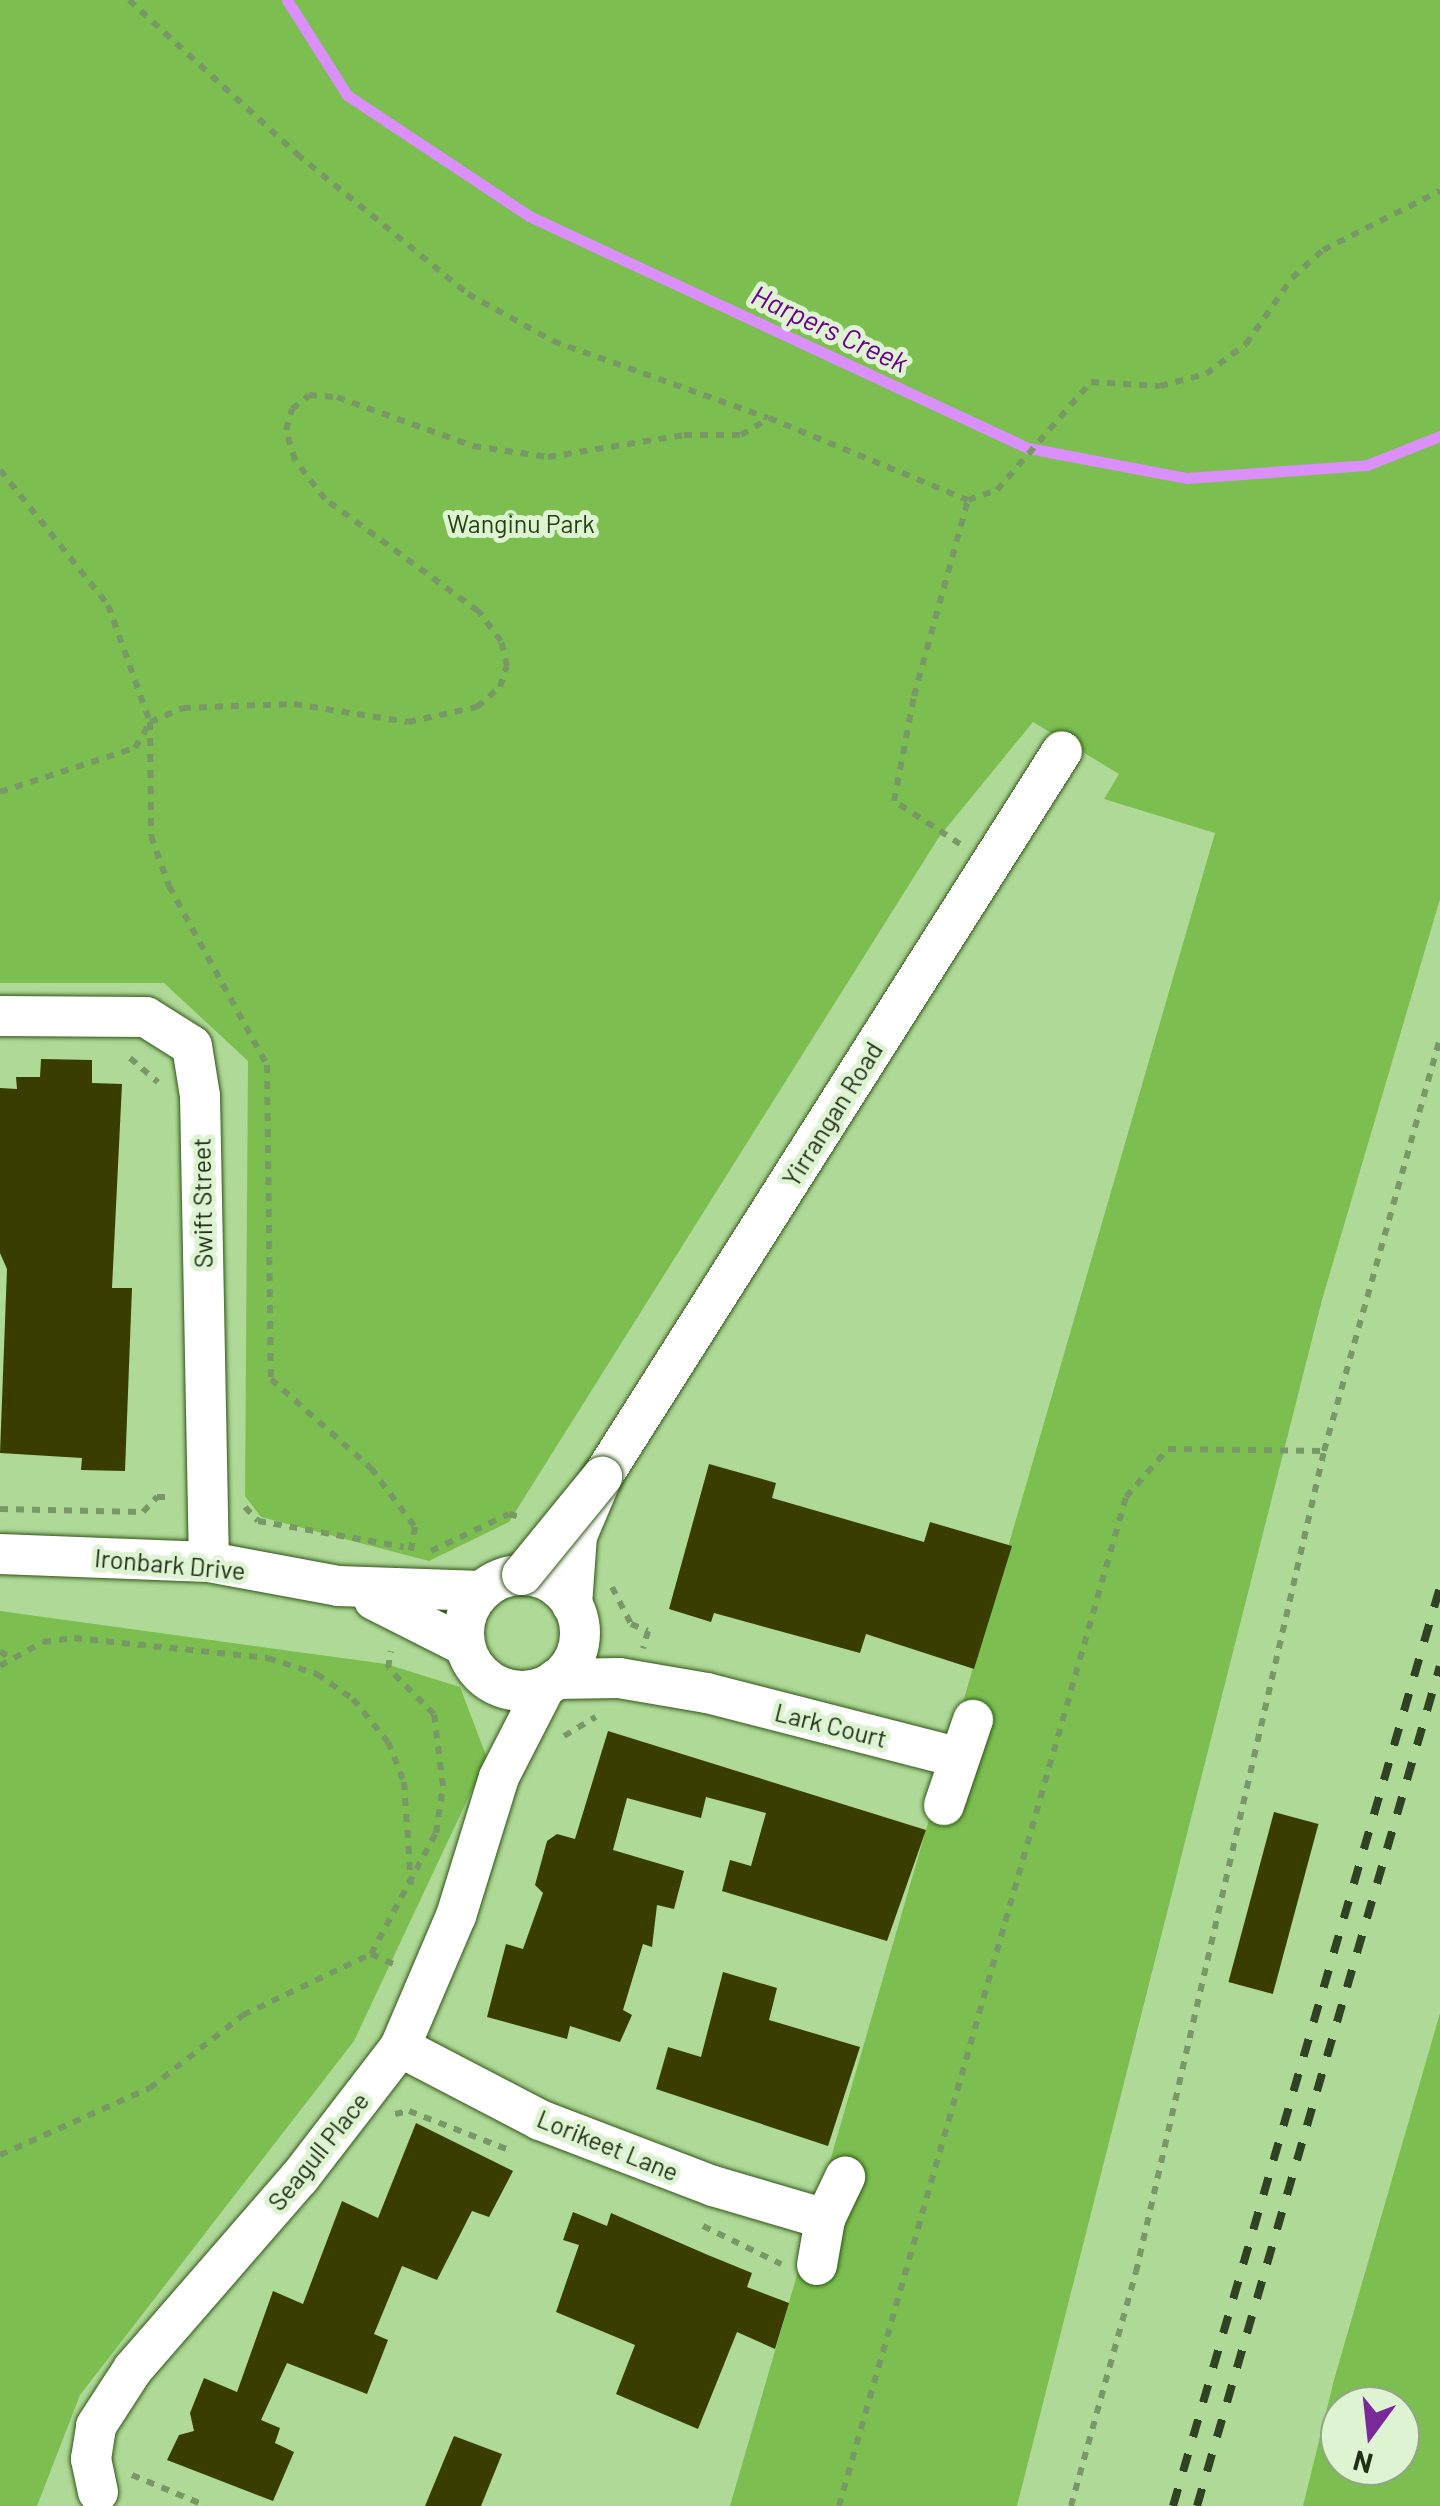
<!DOCTYPE html>
<style>
body{margin:0}
#map{position:relative;width:1440px;height:2506px;overflow:hidden;background:#afd997;font-family:Barlow,sans-serif}
div>[style]{position:absolute}
[style*='--x']{left:calc(var(--x)*1px);top:calc(var(--y)*1px);width:calc(var(--w)*1px);rotate:calc(var(--a)*1deg)}
.green>*{inset:0;background:#7cbf50}
.stream>*{height:11px;margin:-5.5px;padding:0 5.5px;transform-origin:5.5px;border-radius:5.5px;background:#da8ffb}
.building>*{inset:0;background:#393e00;transform-origin:0 0}
.path>*{height:6px;margin-top:-3px;transform-origin:0;background:repeating-linear-gradient(90deg,#789866 0 8px,transparent 0 16px)}
.roads{filter:drop-shadow(0 0 2px #315618) drop-shadow(0 0 2px #315618)}
.street>*{height:40px;margin:-20px;padding:0 20px;transform-origin:20px;border-radius:20px;background:#fff}
.street>.ring{margin:-20px;padding:0;box-sizing:content-box;background:none;border:40px solid #fff;border-radius:50%}
.rail>*{height:8px;margin-top:-4px;transform-origin:0;background:repeating-linear-gradient(90deg,#2f4223 0 18px,transparent 0 36px)}
.bridges{filter:drop-shadow(0 0 2px #315618) drop-shadow(0 0 2px #315618)}
.street-bridge>*{height:40px;margin:-20px;padding:0 20px;transform-origin:20px;border-radius:20px;background:#fff}
span{translate:-50% -50%;white-space:nowrap;text-align:center;line-height:1.15;-webkit-text-stroke:10px #ddf3d2;paint-order:stroke}
.park-label{font-size:25px;color:#254112}
.street-label{font-size:25px;color:#203016}
.water-label{font-size:28px;color:#6e008f;font-style:italic}
.north{position:absolute;left:1320px;top:2386px;width:100px;height:100px;box-sizing:border-box;background:#ddf3d2;border:2px solid #91a587;border-radius:50%;rotate:195deg;font-size:28px;font-weight:700;line-height:40px;text-align:center;color:#203016}
.north::after{content:'';display:block;margin:auto;width:35px;height:45px;background:#7a2999;clip-path:polygon(50% 0,100% 100%,50% 72%,0 100%)}
</style>
<div id="map">
<div class="green">
<div style="clip-path:polygon(0 0,1440px 0,1440px 899px,1322px 1300px,1017px 2506px,730px 2506px,1215px 833px,1104px 799px,1119px 774px,1033px 722px,939px 837px,509px 1522px,429px 1561px,261px 1517px,245px 1496px,248px 1061px,164px 983px,0 983px)"></div>
<div style="clip-path:polygon(0 1611px,386px 1664px,460px 1687px,487px 1758px,354px 2041px,80px 2395px,37px 2506px,0 2506px)"></div>
<div style="clip-path:polygon(evenodd,1440px 2013px,1440px 2506px,1303px 2506px,1334px 2380px,1440px 2013px,1340px 2406px,1400px 2406px,1400px 2466px,1340px 2466px,1340px 2406px)"></div>
</div>
<div class="stream">
<div style="--x:287;--y:0;--w:112;--a:57.7"></div>
<div style="--x:347;--y:95;--w:219;--a:33.6"></div>
<div style="--x:529;--y:216;--w:550;--a:24.94"></div>
<div style="--x:1028;--y:448;--w:162;--a:10.7"></div>
<div style="--x:1187;--y:478;--w:180;--a:-4.1"></div>
<div style="--x:1367;--y:465;--w:79;--a:-21.7"></div>
</div>
<div class="building">
<div style="clip-path:polygon(41px 1059px,92px 1060px,92px 1083px,122px 1084px,112px 1288px,132px 1288px,125px 1471px,81px 1470px,82px 1458px,0 1453px,7px 1269px,0 1253px,0 1088px,17px 1089px,16px 1077px,40px 1077px)"></div>
<div style="clip-path:polygon(709px 1464px,776px 1483px,772px 1498px,924px 1542px,930px 1522px,1012px 1546px,974px 1669px,866px 1634px,860px 1653px,714px 1613px,711px 1622px,669px 1609px)"></div>
<div style="clip-path:polygon(608px 1731px,926px 1830px,887px 1941px,722px 1891px,730px 1860px,751px 1866px,766px 1813px,706px 1797px,701px 1818px,627px 1798px,613px 1850px,684px 1871px,674px 1909px,657px 1905px,652px 1947px,643px 1944px,623px 2010px,632px 2015px,620px 2042px,570px 2026px,567px 2039px,487px 2017px,506px 1944px,523px 1949px,543px 1893px,535px 1885px,547px 1841px,557px 1834px,575px 1839px)"></div>
<div style="left:1274px;top:1812px;width:46px;height:176px;rotate:15deg"></div>
<div style="clip-path:polygon(723px 1972px,777px 1988px,769px 2020px,860px 2047px,828px 2146px,656px 2089px,668px 2047px,701px 2057px)"></div>
<div style="clip-path:polygon(416px 2123px,513px 2171px,489px 2217px,472px 2211px,437px 2280px,402px 2266px,374px 2334px,388px 2340px,367px 2394px,287px 2363px,261px 2420px,280px 2428px,275px 2443px,294px 2452px,273px 2501px,167px 2460px,179px 2435px,194px 2431px,190px 2413px,204px 2378px,237px 2392px,273px 2291px,303px 2304px,342px 2201px,378px 2218px)"></div>
<div style="clip-path:polygon(573px 2212px,607px 2226px,611px 2213px,708px 2255px,752px 2273px,747px 2287px,789px 2303px,775px 2349px,737px 2332px,698px 2429px,616px 2394px,635px 2345px,556px 2312px,579px 2245px,563px 2240px)"></div>
<div style="clip-path:polygon(454px 2436px,502px 2454px,481px 2506px,425px 2506px)"></div>
</div>
<div class="path">
<div style="--x:129;--y:0;--w:228;--a:42.5"></div>
<div style="--x:297;--y:154;--w:221;--a:39.3"></div>
<div style="--x:468;--y:294;--w:97;--a:28.9"></div>
<div style="--x:553;--y:341;--w:228;--a:19.7"></div>
<div style="--x:0;--y:470;--w:173;--a:51.3"></div>
<div style="--x:108;--y:605;--w:124;--a:70.3"></div>
<div style="--x:150;--y:722;--w:114;--a:89.5"></div>
<div style="--x:151;--y:836;--w:53;--a:70.2"></div>
<div style="--x:169;--y:886;--w:204;--a:61.3"></div>
<div style="--x:267;--y:1065;--w:314;--a:89.3"></div>
<div style="--x:271;--y:1379;--w:134;--a:41.7"></div>
<div style="--x:371;--y:1468;--w:74;--a:53.3"></div>
<div style="--x:415;--y:1527;--w:28;--a:100"></div>
<div style="--x:0;--y:792;--w:142;--a:-18.1"></div>
<div style="--x:135;--y:748;--w:30;--a:-60"></div>
<div style="--x:150;--y:722;--w:36;--a:-23"></div>
<div style="--x:183;--y:708;--w:111;--a:-2.1"></div>
<div style="--x:294;--y:704;--w:115;--a:9"></div>
<div style="--x:408;--y:722;--w:71;--a:-12.3"></div>
<div style="--x:477;--y:707;--w:30;--a:-41"></div>
<div style="--x:500;--y:687;--w:22;--a:-72"></div>
<div style="--x:507;--y:666;--w:26;--a:-103"></div>
<div style="--x:501;--y:641;--w:38;--a:-127"></div>
<div style="--x:478;--y:611;--w:190;--a:-143.8"></div>
<div style="--x:325;--y:499;--w:49;--a:-127.6"></div>
<div style="--x:295;--y:460;--w:31;--a:-107"></div>
<div style="--x:286;--y:430;--w:22;--a:-74"></div>
<div style="--x:292;--y:409;--w:22;--a:-39"></div>
<div style="--x:309;--y:395;--w:28;--a:4"></div>
<div style="--x:337;--y:397;--w:145;--a:19.8"></div>
<div style="--x:473;--y:446;--w:76;--a:8.3"></div>
<div style="--x:548;--y:457;--w:138;--a:-9.2"></div>
<div style="--x:684;--y:435;--w:57;--a:0"></div>
<div style="--x:741;--y:435;--w:33;--a:-31"></div>
<div style="--x:769;--y:418;--w:215;--a:22.4"></div>
<div style="--x:968;--y:500;--w:31;--a:-19"></div>
<div style="--x:997;--y:490;--w:143;--a:-49"></div>
<div style="--x:1091;--y:382;--w:69;--a:3.3"></div>
<div style="--x:1160;--y:386;--w:48;--a:-14.6"></div>
<div style="--x:1206;--y:374;--w:50;--a:-36.9"></div>
<div style="--x:1246;--y:344;--w:80;--a:-55.1"></div>
<div style="--x:1292;--y:278;--w:42;--a:-42.1"></div>
<div style="--x:1323;--y:250;--w:131;--a:-26.8"></div>
<div style="--x:960;--y:844;--w:79;--a:-146.9"></div>
<div style="--x:894;--y:801;--w:107;--a:-79.2"></div>
<div style="--x:914;--y:696;--w:203;--a:-74.6"></div>
<div style="--x:130;--y:1058;--w:37;--a:41"></div>
<div style="--x:245;--y:1507;--w:19;--a:47"></div>
<div style="--x:258;--y:1521;--w:148;--a:10.1"></div>
<div style="--x:0;--y:1509;--w:143;--a:1.2"></div>
<div style="--x:143;--y:1512;--w:21;--a:-47"></div>
<div style="--x:157;--y:1497;--w:15;--a:0"></div>
<div style="--x:431;--y:1551;--w:86;--a:-25.4"></div>
<div style="--x:509;--y:1514;--w:11;--a:15"></div>
<div style="--x:612;--y:1587;--w:42;--a:62.8"></div>
<div style="--x:631;--y:1624;--w:18;--a:22"></div>
<div style="--x:648;--y:1631;--w:18;--a:106"></div>
<div style="--x:0;--y:1651;--w:12;--a:35"></div>
<div style="--x:0;--y:1666;--w:49;--a:-29.2"></div>
<div style="--x:43;--y:1642;--w:31;--a:-7"></div>
<div style="--x:74;--y:1638;--w:195;--a:5.9"></div>
<div style="--x:268;--y:1658;--w:52;--a:18.1"></div>
<div style="--x:317;--y:1674;--w:44;--a:34.8"></div>
<div style="--x:353;--y:1699;--w:55;--a:50.9"></div>
<div style="--x:388;--y:1742;--w:43;--a:68.2"></div>
<div style="--x:404;--y:1782;--w:103;--a:86.1"></div>
<div style="--x:564;--y:1736;--w:37;--a:-31"></div>
<div style="--x:371;--y:1954;--w:30;--a:24"></div>
<div style="--x:395;--y:2114;--w:14;--a:-12"></div>
<div style="--x:409;--y:2111;--w:107;--a:21.3"></div>
<div style="--x:0;--y:2155;--w:164;--a:-24.1"></div>
<div style="--x:150;--y:2088;--w:118;--a:-38.1"></div>
<div style="--x:243;--y:2015;--w:142;--a:-25.5"></div>
<div style="--x:371;--y:1954;--w:137;--a:-61.8"></div>
<div style="--x:436;--y:1833;--w:48;--a:-81.5"></div>
<div style="--x:443;--y:1786;--w:73;--a:-97.1"></div>
<div style="--x:434;--y:1714;--w:65;--a:-135"></div>
<div style="--x:388;--y:1668;--w:17;--a:-80"></div>
<div style="--x:703;--y:2226;--w:87;--a:26"></div>
<div style="--x:132;--y:2475;--w:80;--a:22.7"></div>
<div style="--x:839;--y:2506;--w:1049;--a:-74.12"></div>
<div style="--x:1126;--y:1497;--w:64;--a:-48.8"></div>
<div style="--x:1168;--y:1449;--w:156;--a:0.7"></div>
<div style="--x:1071;--y:2506;--w:243;--a:-74.5"></div>
<div style="--x:1136;--y:2272;--w:842;--a:-77.1"></div>
<div style="--x:1324;--y:1451;--w:429;--a:-74.3"></div>
</div>
<div class="roads">
<div class="street">
<div style="--x:0;--y:1016;--w:146;--a:0.4"></div>
<div style="--x:146;--y:1017;--w:54;--a:32.2"></div>
<div style="--x:192;--y:1046;--w:51;--a:80.9"></div>
<div style="--x:200;--y:1096;--w:466;--a:88.9"></div>
<div style="--x:0;--y:1554;--w:209;--a:2.2"></div>
<div style="--x:209;--y:1562;--w:131;--a:10.5"></div>
<div style="--x:338;--y:1586;--w:144;--a:2"></div>
<div class="ring" style="left:464px;top:1575px;width:76px;height:76px"></div>
<div style="--x:374;--y:1600;--w:102;--a:26.8"></div>
<div style="--x:572;--y:1605;--w:69;--a:-85.9"></div>
<div style="--x:577;--y:1536;--w:64;--a:-67"></div>
<div style="--x:602;--y:1477;--w:859;--a:-57.64"></div>
<div style="--x:556;--y:1679;--w:63;--a:-0.9"></div>
<div style="--x:619;--y:1678;--w:89;--a:9.7"></div>
<div style="--x:707;--y:1693;--w:257;--a:14.4"></div>
<div style="--x:944;--y:1805;--w:90;--a:-71.2"></div>
<div style="--x:400;--y:2047;--w:158;--a:27.5"></div>
<div style="--x:540;--y:2120;--w:185;--a:20.9"></div>
<div style="--x:713;--y:2186;--w:117;--a:16.4"></div>
<div style="--x:817;--y:2265;--w:47;--a:-80.1"></div>
<div style="--x:825;--y:2219;--w:47;--a:-64.5"></div>
<div style="--x:98;--y:2492;--w:34;--a:-102"></div>
<div style="--x:91;--y:2459;--w:33;--a:-81"></div>
<div style="--x:96;--y:2426;--w:68;--a:-57"></div>
<div style="--x:133;--y:2369;--w:254;--a:-49"></div>
<div style="--x:300;--y:2177;--w:164;--a:-52.4"></div>
<div style="--x:400;--y:2047;--w:142;--a:-66.9"></div>
<div style="--x:456;--y:1916;--w:145;--a:-72.8"></div>
<div style="--x:499;--y:1777;--w:101;--a:-62.9"></div>
</div>
</div>
<div class="rail">
<div style="--x:1173;--y:2506;--w:957;--a:-73.8"></div>
<div style="--x:1197;--y:2506;--w:874;--a:-73.87"></div>
</div>
<div class="bridges">
<div class="street-bridge">
<div style="--x:522;--y:1575;--w:127;--a:-50.8"></div>
</div>
</div>
<div class="park-label">
<span style="left:521px;top:523px">Wanginu Park</span>
</div>
<div class="street-label">
<span style="left:832px;top:1114px;rotate:-58deg">Yirrangan Road</span>
<span style="left:202px;top:1203px;rotate:-91deg">Swift Street</span>
<span style="left:170px;top:1564px;rotate:5deg">Ironbark Drive</span>
<span style="left:831px;top:1725px;rotate:14deg">Lark Court</span>
<span style="left:608px;top:2145px;rotate:22deg">Lorikeet Lane</span>
<span style="left:318px;top:2151px;rotate:-51deg">Seagull Place</span>
</div>
<div class="water-label">
<span style="left:830px;top:328px;rotate:25deg">Harpers Creek</span>
</div>
<div class="north">N</div>
</div>
